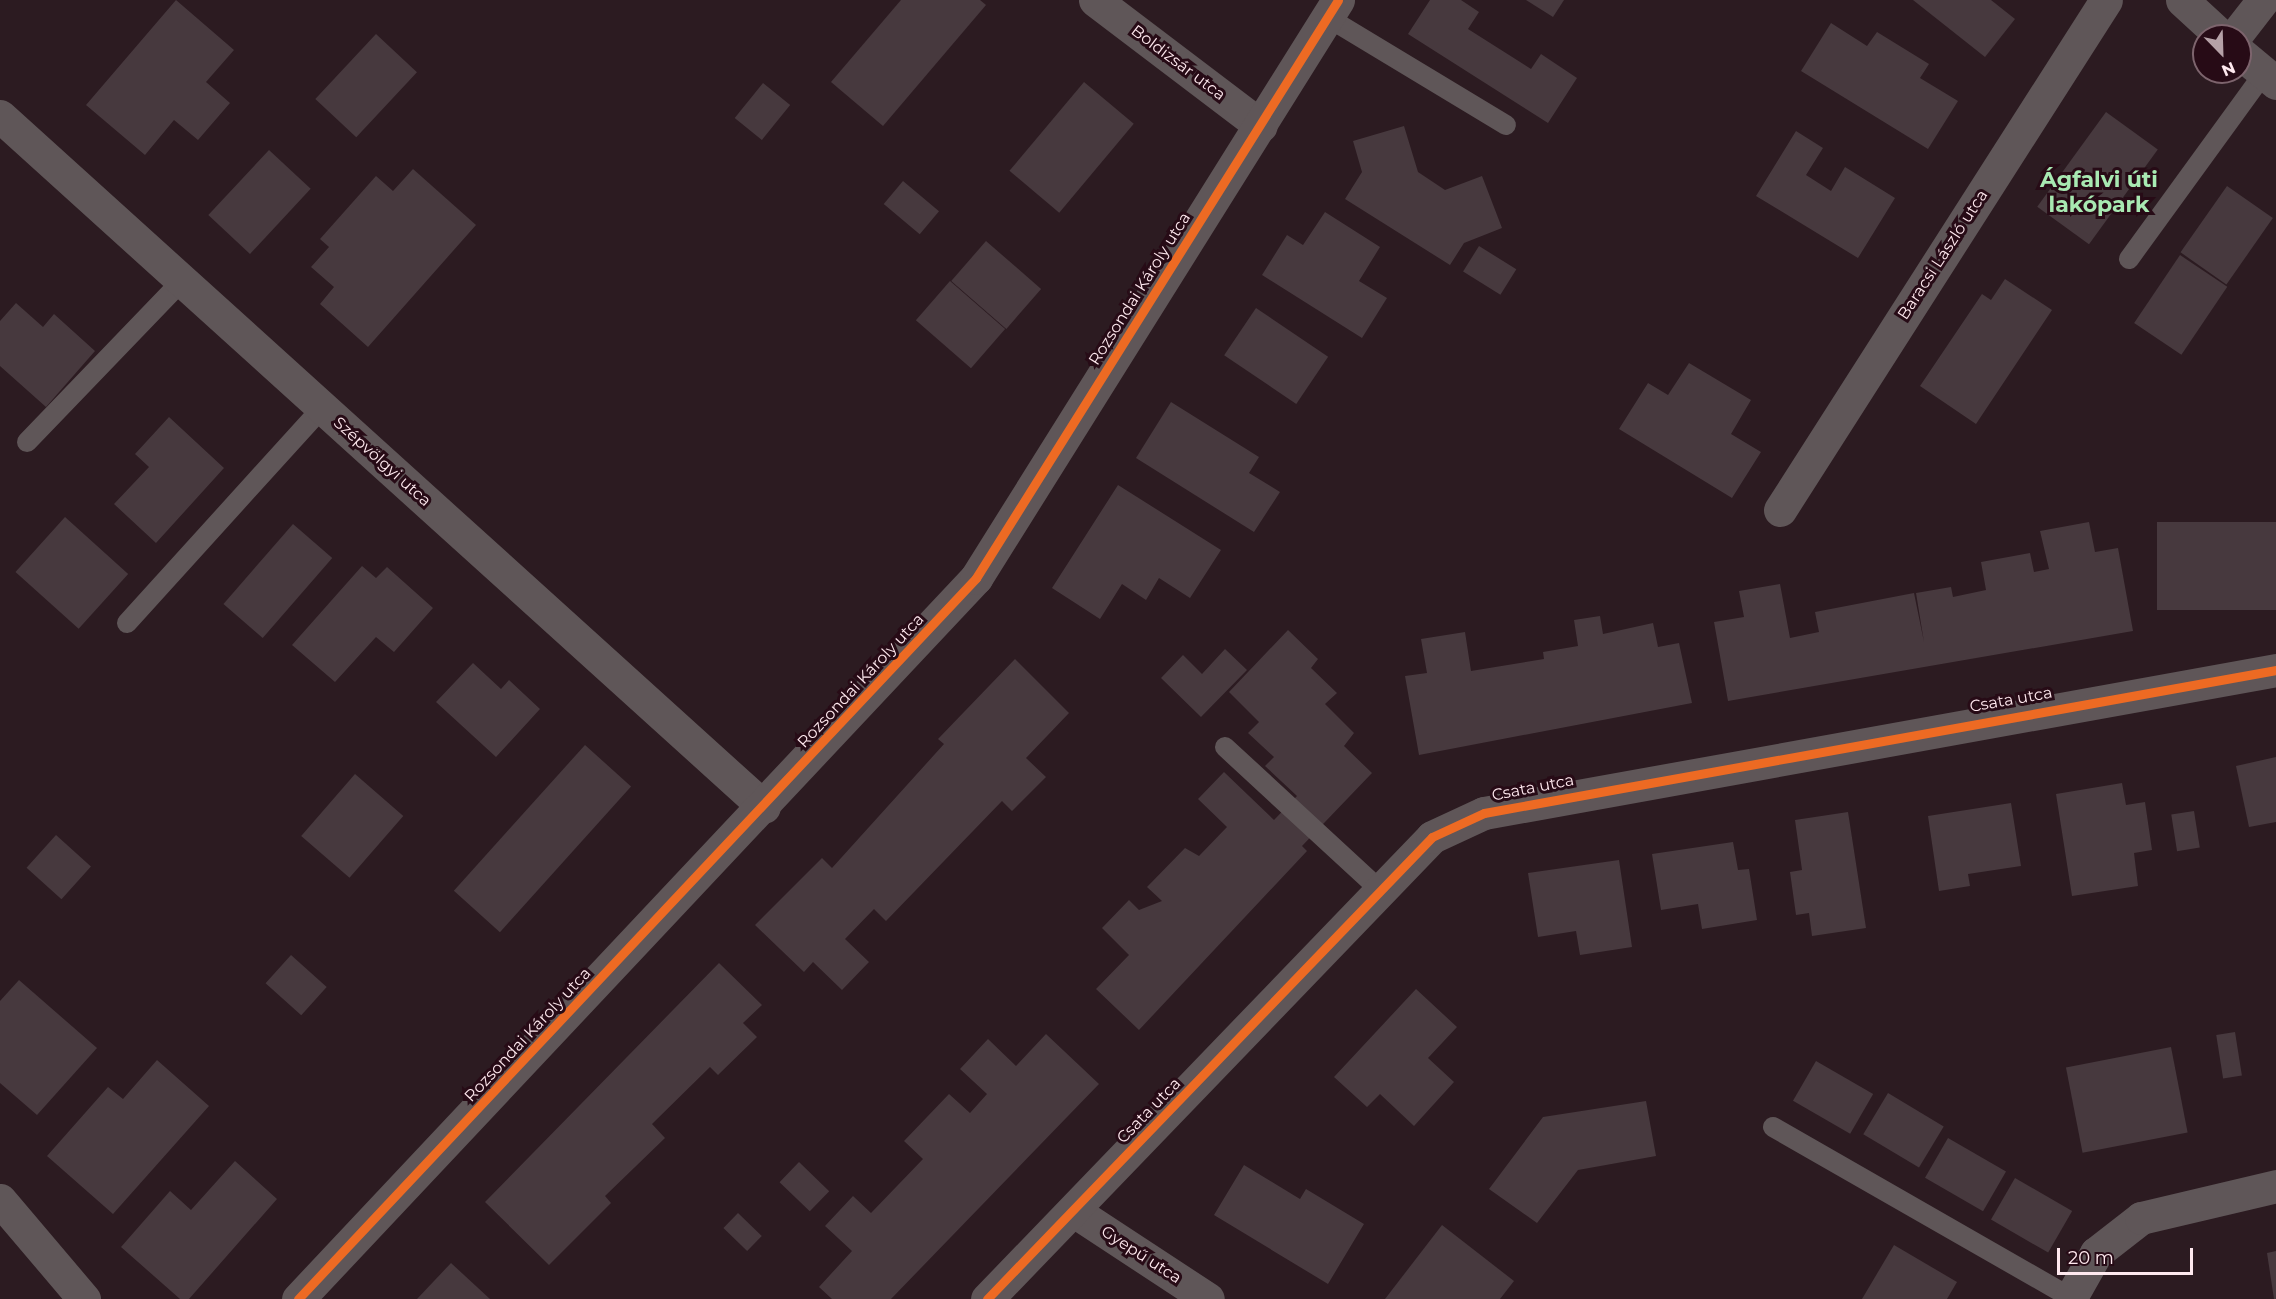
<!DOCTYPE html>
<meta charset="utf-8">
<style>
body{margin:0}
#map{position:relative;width:2276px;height:1299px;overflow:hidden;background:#2c1b21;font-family:Montserrat,sans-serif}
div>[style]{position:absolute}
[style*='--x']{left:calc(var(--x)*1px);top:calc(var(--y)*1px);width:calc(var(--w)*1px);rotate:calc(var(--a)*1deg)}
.building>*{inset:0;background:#47393e;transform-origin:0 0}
.lane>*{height:20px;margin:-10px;padding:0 10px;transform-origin:10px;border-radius:10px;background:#5f5658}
.street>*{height:33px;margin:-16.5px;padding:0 16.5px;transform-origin:16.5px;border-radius:16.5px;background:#5f5658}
.cycleway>*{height:9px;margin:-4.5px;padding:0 4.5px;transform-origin:4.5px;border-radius:4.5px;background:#ed6a23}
span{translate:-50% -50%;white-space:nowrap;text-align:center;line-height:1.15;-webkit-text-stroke:6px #270b16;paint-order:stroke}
.street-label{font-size:16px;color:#ffe9ef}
.district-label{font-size:22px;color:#a8e9b2;font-weight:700}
.north{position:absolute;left:2192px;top:24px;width:60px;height:60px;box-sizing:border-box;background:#270b16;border:2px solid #7d646d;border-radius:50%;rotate:157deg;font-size:16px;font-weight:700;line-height:24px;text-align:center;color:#ffe9ef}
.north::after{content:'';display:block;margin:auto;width:21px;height:27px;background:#b5a1a7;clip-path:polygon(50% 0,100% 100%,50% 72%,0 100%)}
.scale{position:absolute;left:2057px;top:1248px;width:136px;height:27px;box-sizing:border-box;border:3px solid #ffe9ef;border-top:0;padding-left:8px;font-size:18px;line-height:21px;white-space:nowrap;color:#ffe9ef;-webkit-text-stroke:4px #270b16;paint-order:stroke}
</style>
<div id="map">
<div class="building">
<div style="clip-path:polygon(176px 0,234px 50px,206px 82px,230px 103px,198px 140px,174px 120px,145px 155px,86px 105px)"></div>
<div style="clip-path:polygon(901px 0,980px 0,986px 5px,883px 126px,831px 82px)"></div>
<div style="clip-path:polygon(1430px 0,1461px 0,1479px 12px,1468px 29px,1531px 69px,1541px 54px,1577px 78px,1548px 123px,1408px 34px)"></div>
<div style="clip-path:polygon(1526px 0,1564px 0,1553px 17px)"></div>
<div style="clip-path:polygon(1913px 0,1991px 0,2015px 19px,1985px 57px)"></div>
<div style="clip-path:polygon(1831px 23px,1867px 46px,1877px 32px,1929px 64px,1920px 78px,1958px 101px,1928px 149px,1801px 71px)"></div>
<div style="left:376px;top:34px;width:56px;height:89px;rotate:43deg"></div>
<div style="left:1084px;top:82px;width:65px;height:116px;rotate:40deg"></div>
<div style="left:763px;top:83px;width:35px;height:45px;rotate:39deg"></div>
<div style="left:2106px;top:112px;width:64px;height:117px;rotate:36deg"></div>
<div style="clip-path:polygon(1404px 126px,1418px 172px,1445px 190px,1482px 176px,1502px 228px,1464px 243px,1450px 265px,1345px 199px,1362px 172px,1353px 141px)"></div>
<div style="clip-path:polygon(1796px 131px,1823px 148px,1806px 175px,1831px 191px,1845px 167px,1895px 198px,1858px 258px,1756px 196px)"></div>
<div style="left:269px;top:150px;width:57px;height:89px;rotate:43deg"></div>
<div style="clip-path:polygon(413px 169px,476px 225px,368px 347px,320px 304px,334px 287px,311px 267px,329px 247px,320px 239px,376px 176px,393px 191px)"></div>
<div style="left:903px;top:181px;width:47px;height:30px;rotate:40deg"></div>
<div style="left:2227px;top:186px;width:56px;height:81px;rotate:35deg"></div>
<div style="clip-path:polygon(1325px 212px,1380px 247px,1359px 281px,1387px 298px,1362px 338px,1262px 275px,1287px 235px,1303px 245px)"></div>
<div style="left:986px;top:241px;width:73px;height:53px;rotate:41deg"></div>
<div style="left:1479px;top:246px;width:44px;height:30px;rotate:32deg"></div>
<div style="left:2180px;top:255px;width:57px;height:82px;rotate:34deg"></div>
<div style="clip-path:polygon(2005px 279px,2052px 310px,1976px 424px,1920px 386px,1982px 294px,1991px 300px)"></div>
<div style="left:950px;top:281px;width:73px;height:52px;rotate:41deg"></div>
<div style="clip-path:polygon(16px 303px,43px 327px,54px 314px,95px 351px,46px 407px,0 366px,0 321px)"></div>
<div style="left:1256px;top:308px;width:87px;height:57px;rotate:34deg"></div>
<div style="clip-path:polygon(1689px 363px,1751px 400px,1731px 434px,1761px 452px,1732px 498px,1619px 429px,1648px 383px,1668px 395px)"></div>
<div style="clip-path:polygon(1171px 402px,1259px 457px,1249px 473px,1280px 492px,1254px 532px,1136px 458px)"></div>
<div style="clip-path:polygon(169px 417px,224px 468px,156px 543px,114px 504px,149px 467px,135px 454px)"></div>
<div style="clip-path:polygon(1118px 485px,1221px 550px,1190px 598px,1159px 578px,1146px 600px,1122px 584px,1100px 619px,1052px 588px)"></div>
<div style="left:65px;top:517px;width:85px;height:74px;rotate:42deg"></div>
<div style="clip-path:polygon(2089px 522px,2095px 552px,2118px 548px,2133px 631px,1728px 701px,1714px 622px,1744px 617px,1739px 591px,1780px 584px,1790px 638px,1819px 632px,1815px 612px,1914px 593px,1924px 642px,1916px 593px,1951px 587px,1953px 597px,1986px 590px,1981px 562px,2030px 553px,2034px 572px,2049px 569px,2040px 531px)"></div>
<div style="left:2276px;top:522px;width:88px;height:119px;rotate:90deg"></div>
<div style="left:293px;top:524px;width:52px;height:106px;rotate:41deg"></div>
<div style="clip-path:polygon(362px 566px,376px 578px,387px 567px,433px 608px,394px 652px,376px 637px,335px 682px,292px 645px)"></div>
<div style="clip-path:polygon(1600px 616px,1603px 634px,1653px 623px,1658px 647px,1679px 643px,1692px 703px,1419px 755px,1405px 676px,1427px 673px,1421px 639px,1465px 632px,1471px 671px,1544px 659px,1543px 652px,1578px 646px,1574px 620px)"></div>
<div style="clip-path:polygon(1288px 630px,1318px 659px,1311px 668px,1337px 693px,1325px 704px,1354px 733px,1344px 746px,1372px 773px,1302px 846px,1307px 851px,1139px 1030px,1096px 989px,1129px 955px,1102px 928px,1129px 900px,1139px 910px,1162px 901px,1147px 887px,1185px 848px,1199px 856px,1227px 827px,1198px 799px,1224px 772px,1274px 820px,1297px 796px,1265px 766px,1274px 757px,1248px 733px,1259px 722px,1229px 692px)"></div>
<div style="clip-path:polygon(1225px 649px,1247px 670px,1201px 717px,1161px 678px,1183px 655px,1202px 674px)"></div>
<div style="clip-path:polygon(1015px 659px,1069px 713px,1026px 758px,1046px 777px,1012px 811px,1002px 801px,886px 921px,874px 909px,845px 939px,869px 962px,842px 990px,813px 962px,804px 972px,755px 925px,822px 858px,832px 868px,944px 744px,938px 739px)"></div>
<div style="clip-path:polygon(473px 663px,501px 689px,509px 680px,540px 709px,496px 757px,436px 702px)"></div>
<div style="left:585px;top:745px;width:62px;height:196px;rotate:42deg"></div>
<div style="clip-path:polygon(2276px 757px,2276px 822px,2249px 827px,2236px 766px)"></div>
<div style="left:355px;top:774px;width:64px;height:82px;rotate:41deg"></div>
<div style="clip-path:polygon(2122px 783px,2126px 805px,2145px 802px,2152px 850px,2134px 853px,2138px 886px,2072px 896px,2056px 794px)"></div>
<div style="clip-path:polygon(2011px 803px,2021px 866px,1968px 874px,1970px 886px,1939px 891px,1928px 816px)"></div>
<div style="left:2194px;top:811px;width:37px;height:23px;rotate:81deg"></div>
<div style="clip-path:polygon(1848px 812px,1866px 928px,1812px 936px,1809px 913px,1796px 915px,1790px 872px,1802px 870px,1795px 820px)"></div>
<div style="left:56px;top:835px;width:47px;height:44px;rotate:42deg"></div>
<div style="clip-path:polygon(1733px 842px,1738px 870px,1749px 869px,1757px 920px,1702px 929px,1698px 904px,1661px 910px,1652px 854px)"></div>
<div style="clip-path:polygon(1619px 860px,1632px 947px,1580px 955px,1576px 931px,1538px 937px,1528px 873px)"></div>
<div style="left:291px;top:955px;width:48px;height:38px;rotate:42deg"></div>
<div style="clip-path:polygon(719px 963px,762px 1005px,743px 1023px,757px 1037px,718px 1075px,710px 1067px,652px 1124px,665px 1138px,605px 1196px,611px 1203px,549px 1265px,485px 1202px)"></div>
<div style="clip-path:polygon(19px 980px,97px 1048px,37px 1115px,0 1083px,0 1001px)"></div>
<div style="clip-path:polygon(1416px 989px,1457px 1027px,1428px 1058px,1454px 1082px,1414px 1126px,1380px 1094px,1367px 1107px,1334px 1077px)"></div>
<div style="left:2235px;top:1032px;width:44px;height:19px;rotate:81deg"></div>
<div style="clip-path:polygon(1046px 1034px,1099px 1084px,891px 1299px,832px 1299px,819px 1287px,852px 1251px,825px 1226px,853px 1196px,871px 1213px,923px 1159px,904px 1141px,949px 1094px,970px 1113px,987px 1094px,960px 1069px,988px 1039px,1016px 1066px)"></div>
<div style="left:2171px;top:1047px;width:87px;height:107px;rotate:79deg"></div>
<div style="clip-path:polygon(157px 1060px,209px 1106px,113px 1214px,47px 1156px,108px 1087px,123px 1099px)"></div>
<div style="left:1816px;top:1061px;width:66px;height:46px;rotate:30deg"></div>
<div style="left:1888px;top:1093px;width:65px;height:48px;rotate:31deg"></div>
<div style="clip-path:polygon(1646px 1101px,1656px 1156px,1578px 1170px,1537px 1223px,1489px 1189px,1543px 1117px)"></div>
<div style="left:1948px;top:1138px;width:67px;height:46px;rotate:30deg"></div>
<div style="clip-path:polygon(235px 1161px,277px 1199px,189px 1299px,180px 1299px,121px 1247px,170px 1191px,191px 1210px)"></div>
<div style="left:799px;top:1162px;width:42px;height:28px;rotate:44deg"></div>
<div style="clip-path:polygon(1244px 1165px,1300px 1199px,1306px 1189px,1364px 1224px,1328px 1284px,1214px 1215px)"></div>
<div style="left:2015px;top:1178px;width:66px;height:48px;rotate:30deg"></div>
<div style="left:738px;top:1213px;width:33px;height:21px;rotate:44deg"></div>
<div style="clip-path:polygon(1442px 1225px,1514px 1281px,1500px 1299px,1385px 1299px)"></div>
<div style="clip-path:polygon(1894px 1245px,1957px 1282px,1947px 1299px,1862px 1299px)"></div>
<div style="clip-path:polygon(2276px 1251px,2276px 1299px,2274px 1299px,2267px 1253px)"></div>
<div style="clip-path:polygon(451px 1263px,490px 1299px,417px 1299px)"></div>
</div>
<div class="lane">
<div style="--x:1327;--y:17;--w:209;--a:31.1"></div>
<div style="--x:2129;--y:259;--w:230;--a:-54"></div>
<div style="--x:27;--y:442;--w:222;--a:-46.1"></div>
<div style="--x:127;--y:623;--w:290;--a:-47.8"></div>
<div style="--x:1225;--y:747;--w:212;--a:42.7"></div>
<div style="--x:1773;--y:1127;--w:342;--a:29.8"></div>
</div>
<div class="street">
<div style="--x:1095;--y:0;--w:208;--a:37.2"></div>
<div style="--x:2182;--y:0;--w:53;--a:42.7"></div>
<div style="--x:2235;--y:36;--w:46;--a:-52.1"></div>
<div style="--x:2240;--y:53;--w:47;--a:39.8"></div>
<div style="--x:0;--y:116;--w:1030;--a:42.13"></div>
<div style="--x:1780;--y:510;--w:605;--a:-57.41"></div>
<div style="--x:0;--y:1200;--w:130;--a:49.7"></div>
<div style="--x:1074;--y:1211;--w:160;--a:33.3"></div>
<div style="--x:298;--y:1299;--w:990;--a:-46.76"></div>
<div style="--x:976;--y:578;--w:682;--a:-57.94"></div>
<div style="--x:987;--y:1299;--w:641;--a:-46.07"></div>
<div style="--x:1432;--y:837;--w:57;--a:-24.8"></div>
<div style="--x:1484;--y:813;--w:805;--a:-10.23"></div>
<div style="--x:2070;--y:1299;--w:53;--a:-60.5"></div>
<div style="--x:2096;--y:1253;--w:57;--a:-37.9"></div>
<div style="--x:2141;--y:1218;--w:139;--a:-13.3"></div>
</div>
<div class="cycleway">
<div style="--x:298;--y:1299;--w:990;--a:-46.76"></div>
<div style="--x:976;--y:578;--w:682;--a:-57.94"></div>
<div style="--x:987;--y:1299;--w:641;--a:-46.07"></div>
<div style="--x:1432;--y:837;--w:57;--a:-24.8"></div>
<div style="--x:1484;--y:813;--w:805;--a:-10.23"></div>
</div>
<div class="street-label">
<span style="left:1178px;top:63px;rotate:37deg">Boldizsár utca</span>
<span style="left:1943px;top:255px;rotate:-57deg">Baracsi László utca</span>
<span style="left:1140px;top:289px;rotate:-58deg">Rozsondai Károly utca</span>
<span style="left:382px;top:462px;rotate:42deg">Szépvölgyi utca</span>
<span style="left:861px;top:681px;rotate:-47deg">Rozsondai Károly utca</span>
<span style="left:2011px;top:700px;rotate:-10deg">Csata utca</span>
<span style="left:1533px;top:788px;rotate:-11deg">Csata utca</span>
<span style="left:528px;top:1035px;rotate:-47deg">Rozsondai Károly utca</span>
<span style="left:1149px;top:1111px;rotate:-46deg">Csata utca</span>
<span style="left:1141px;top:1255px;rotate:33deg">Gyepű utca</span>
</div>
<div class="district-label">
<span style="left:2099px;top:192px">Ágfalvi úti<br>lakópark</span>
</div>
<div class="north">N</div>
<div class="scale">20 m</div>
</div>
